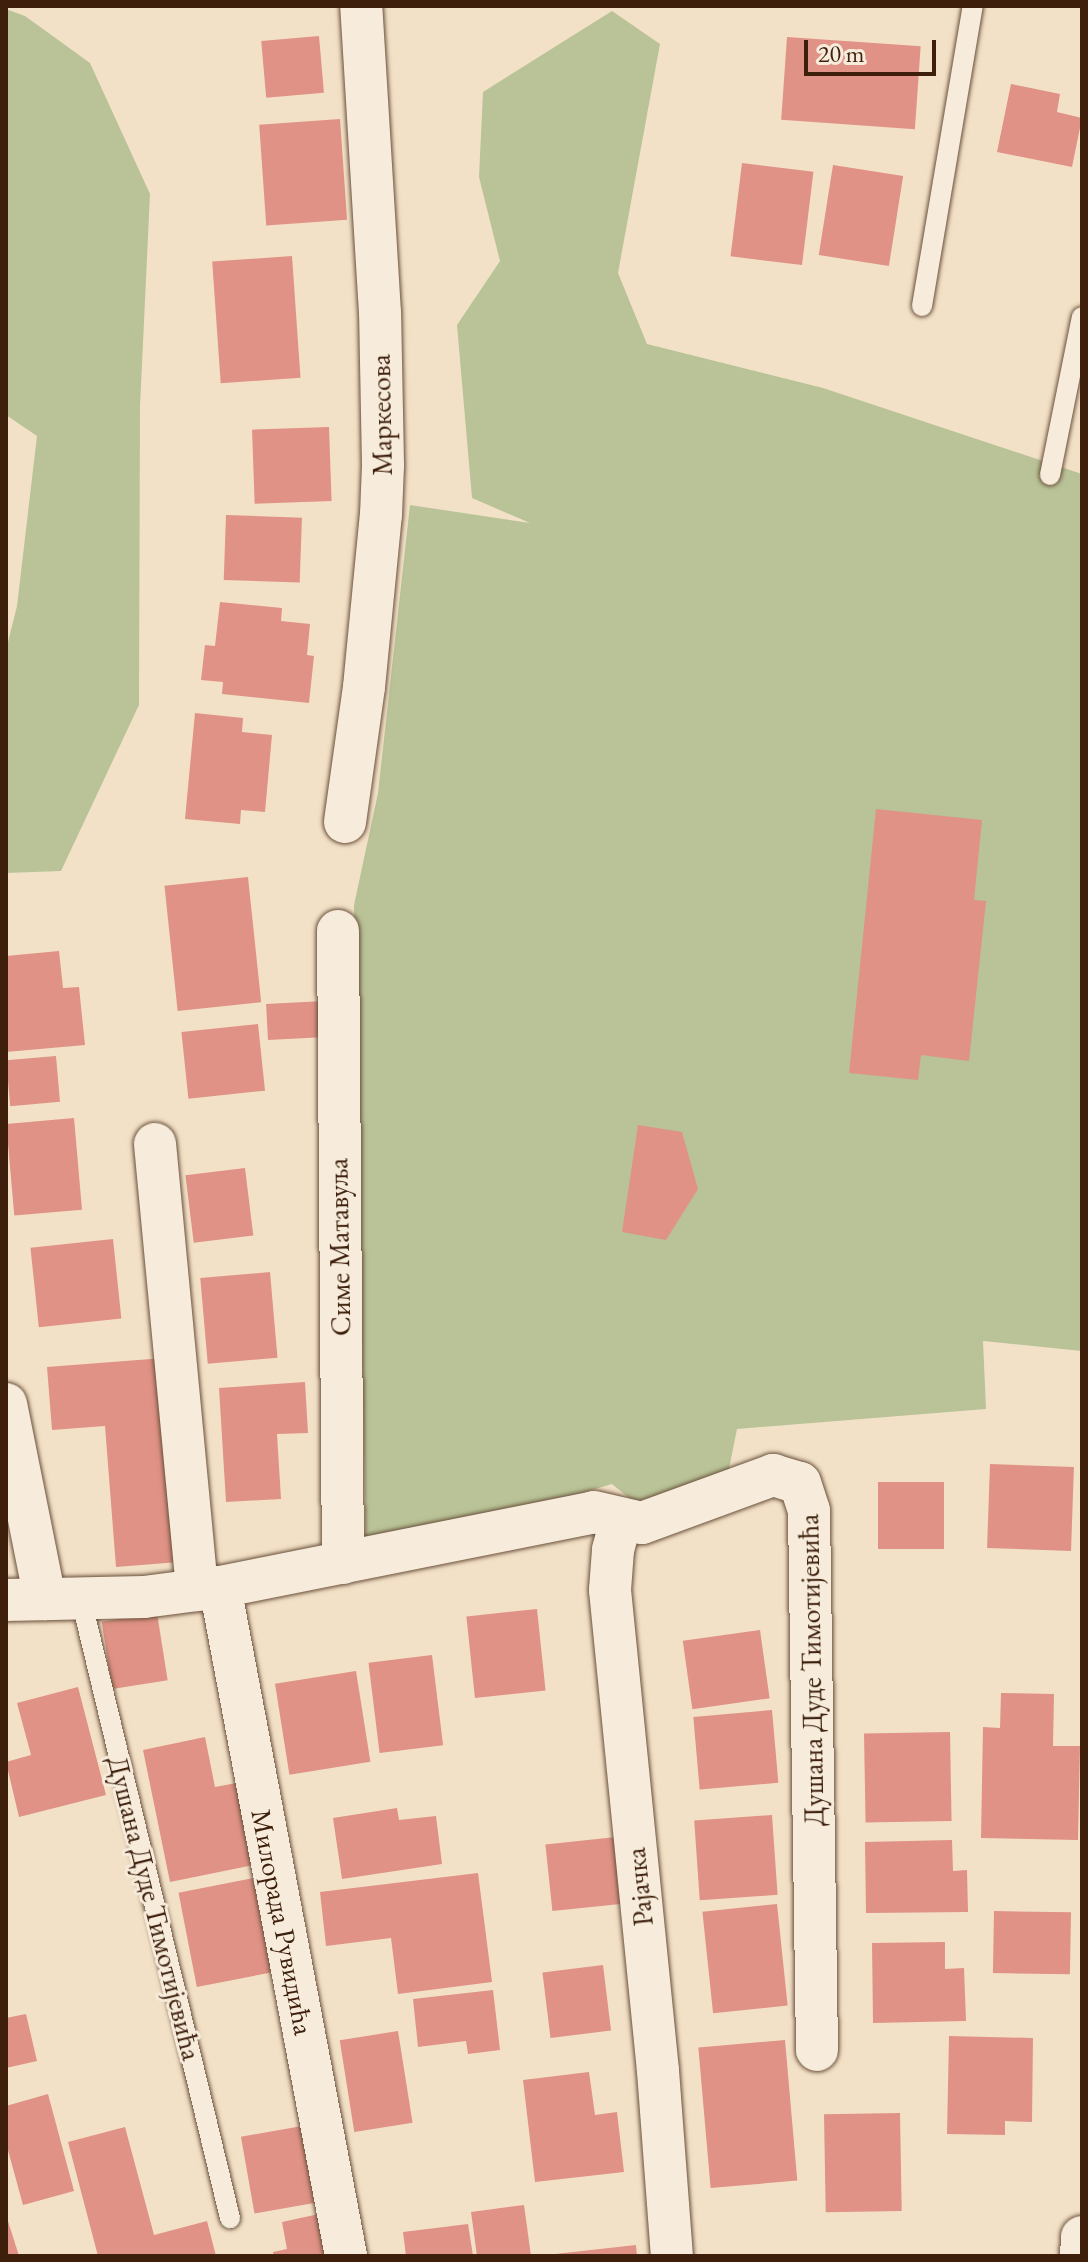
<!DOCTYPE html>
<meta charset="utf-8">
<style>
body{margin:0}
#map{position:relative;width:1088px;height:2262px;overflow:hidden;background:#f3e1c7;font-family:"EB Garamond",serif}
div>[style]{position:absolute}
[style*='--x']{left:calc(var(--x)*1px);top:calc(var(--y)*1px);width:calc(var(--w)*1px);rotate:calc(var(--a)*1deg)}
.green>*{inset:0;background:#b9c397}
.building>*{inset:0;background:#df9285;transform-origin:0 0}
.roads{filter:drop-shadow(0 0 2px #6a503b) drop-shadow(0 0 2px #6a503b)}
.lane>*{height:20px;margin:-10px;padding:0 10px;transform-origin:10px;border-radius:10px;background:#f7ecdb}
.street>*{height:42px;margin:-21px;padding:0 21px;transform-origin:21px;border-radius:21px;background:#f7ecdb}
span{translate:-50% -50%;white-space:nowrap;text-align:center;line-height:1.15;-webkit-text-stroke:6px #f7ecdb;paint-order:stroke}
.street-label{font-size:28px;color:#3d1f0c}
.frame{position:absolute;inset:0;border:8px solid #3d1f0c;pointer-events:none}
.scale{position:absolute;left:804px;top:40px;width:132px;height:36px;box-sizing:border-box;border:4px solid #3d1f0c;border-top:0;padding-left:10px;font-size:24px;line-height:28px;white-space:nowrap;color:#3d1f0c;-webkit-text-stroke:6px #f7ecdb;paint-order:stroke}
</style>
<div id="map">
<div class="green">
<div style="clip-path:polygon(6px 9px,25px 16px,90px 63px,150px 194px,140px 407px,139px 705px,61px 871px,6px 873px,6px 650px,17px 606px,37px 436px,6px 415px)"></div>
<div style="clip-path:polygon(612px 11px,660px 44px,618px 273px,647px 344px,823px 388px,1082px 474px,1082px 1351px,983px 1341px,986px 1409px,737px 1429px,728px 1474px,640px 1507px,612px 1484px,479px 1523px,366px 1550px,354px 905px,378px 793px,410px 505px,530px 523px,472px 498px,457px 325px,500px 261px,479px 177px,483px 92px)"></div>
</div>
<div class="building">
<div style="left:319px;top:36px;width:57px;height:58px;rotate:85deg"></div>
<div style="left:787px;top:37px;width:134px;height:83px;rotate:4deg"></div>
<div style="clip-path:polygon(1011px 84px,1060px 94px,1057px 112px,1082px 118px,1072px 167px,997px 152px)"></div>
<div style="left:340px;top:119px;width:101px;height:81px;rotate:86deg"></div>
<div style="left:742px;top:163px;width:72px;height:94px;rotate:7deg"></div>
<div style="left:833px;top:165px;width:71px;height:91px;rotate:9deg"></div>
<div style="left:292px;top:256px;width:122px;height:80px;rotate:86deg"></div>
<div style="left:329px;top:427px;width:74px;height:77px;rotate:88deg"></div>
<div style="left:226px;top:515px;width:76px;height:65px;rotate:2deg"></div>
<div style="clip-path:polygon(220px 602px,282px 608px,281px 621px,310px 624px,307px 655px,314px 656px,309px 703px,222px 694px,223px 682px,201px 680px,205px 645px,215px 646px)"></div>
<div style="clip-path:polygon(195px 713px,243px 718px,242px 732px,272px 735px,265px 812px,241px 810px,240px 824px,185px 819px)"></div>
<div style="clip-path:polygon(876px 809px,982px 820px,974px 900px,986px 901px,969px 1061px,921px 1055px,918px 1080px,849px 1073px)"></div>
<div style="left:248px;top:877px;width:126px;height:84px;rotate:84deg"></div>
<div style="clip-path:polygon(59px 951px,63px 988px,79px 987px,85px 1045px,6px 1052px,6px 956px)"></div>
<div style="left:324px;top:1001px;width:36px;height:58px;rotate:87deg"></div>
<div style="left:258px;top:1024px;width:67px;height:77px;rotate:84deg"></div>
<div style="left:56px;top:1056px;width:46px;height:50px;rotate:85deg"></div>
<div style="left:74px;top:1118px;width:92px;height:68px;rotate:85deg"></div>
<div style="clip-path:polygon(638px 1125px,682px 1132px,698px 1189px,666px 1240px,622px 1232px)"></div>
<div style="left:245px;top:1168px;width:68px;height:60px;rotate:83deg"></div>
<div style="left:113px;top:1239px;width:80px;height:83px;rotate:84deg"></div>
<div style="left:270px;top:1272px;width:86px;height:70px;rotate:85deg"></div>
<div style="clip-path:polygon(164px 1358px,179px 1562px,116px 1567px,105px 1426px,52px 1430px,47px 1367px)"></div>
<div style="clip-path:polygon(305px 1382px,308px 1433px,277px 1434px,281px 1499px,226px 1502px,219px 1388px)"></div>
<div style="left:990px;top:1464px;width:84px;height:84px;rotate:2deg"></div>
<div style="left:878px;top:1482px;width:66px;height:67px"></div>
<div style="left:537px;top:1609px;width:82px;height:71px;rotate:84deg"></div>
<div style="left:157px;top:1613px;width:68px;height:56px;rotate:81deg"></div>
<div style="left:760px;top:1630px;width:69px;height:78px;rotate:82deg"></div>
<div style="left:432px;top:1655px;width:91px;height:64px;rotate:83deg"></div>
<div style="left:356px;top:1671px;width:92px;height:82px;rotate:81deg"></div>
<div style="clip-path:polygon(78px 1687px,106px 1795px,19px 1817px,6px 1762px,31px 1755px,17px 1703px)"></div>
<div style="clip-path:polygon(1001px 1693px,1054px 1694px,1053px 1746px,1080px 1746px,1078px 1840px,981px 1838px,983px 1727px,1000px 1728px)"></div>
<div style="left:772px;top:1710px;width:73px;height:79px;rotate:85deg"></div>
<div style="left:950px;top:1732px;width:89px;height:86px;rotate:89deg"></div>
<div style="clip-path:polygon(205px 1737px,215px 1787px,242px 1782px,259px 1864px,170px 1882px,143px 1750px)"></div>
<div style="clip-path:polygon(397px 1808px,399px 1820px,436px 1816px,442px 1864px,342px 1879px,333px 1818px)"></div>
<div style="left:772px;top:1815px;width:80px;height:78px;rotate:86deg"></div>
<div style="left:616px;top:1837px;width:67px;height:71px;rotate:84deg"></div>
<div style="clip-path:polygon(952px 1840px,953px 1871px,967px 1870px,968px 1912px,866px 1913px,865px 1842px)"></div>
<div style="clip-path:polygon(478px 1873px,492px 1982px,398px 1994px,391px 1938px,326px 1946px,320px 1892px)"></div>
<div style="left:259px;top:1877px;width:96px;height:82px;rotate:79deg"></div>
<div style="left:777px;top:1904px;width:102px;height:75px;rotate:84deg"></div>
<div style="left:994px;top:1911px;width:77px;height:62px;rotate:1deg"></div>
<div style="clip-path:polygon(945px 1942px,945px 1969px,964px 1968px,966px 2021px,873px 2023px,872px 1943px)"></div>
<div style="left:603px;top:1965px;width:66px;height:61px;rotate:83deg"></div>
<div style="clip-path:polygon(493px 1990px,500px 2050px,468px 2054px,466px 2041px,418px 2047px,413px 1999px)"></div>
<div style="clip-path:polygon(26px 2014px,37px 2061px,6px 2068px,6px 2018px)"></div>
<div style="left:398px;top:2031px;width:93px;height:59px;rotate:81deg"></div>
<div style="clip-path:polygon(949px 2036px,1033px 2038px,1032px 2122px,1005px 2121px,1005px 2135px,947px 2134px)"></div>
<div style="left:785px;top:2040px;width:141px;height:87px;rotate:85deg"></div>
<div style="clip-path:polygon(589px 2072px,595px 2115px,617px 2112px,624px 2172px,535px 2182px,523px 2080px)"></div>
<div style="clip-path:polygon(48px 2094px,74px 2191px,23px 2205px,6px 2143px,6px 2106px)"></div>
<div style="left:900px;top:2113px;width:98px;height:76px;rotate:89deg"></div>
<div style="left:302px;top:2126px;width:78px;height:62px;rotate:80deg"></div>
<div style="clip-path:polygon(125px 2127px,154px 2235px,207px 2221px,216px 2256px,98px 2256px,68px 2142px)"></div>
<div style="clip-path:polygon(524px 2205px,531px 2256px,477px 2256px,471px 2212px)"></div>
<div style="clip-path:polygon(319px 2214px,328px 2256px,274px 2256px,273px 2252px,287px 2249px,282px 2222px)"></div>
<div style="clip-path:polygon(6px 2218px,7px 2218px,19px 2256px,6px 2256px)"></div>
<div style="clip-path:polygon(468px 2224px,473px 2256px,406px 2256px,403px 2232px)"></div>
<div style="clip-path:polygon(636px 2245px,637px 2256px,555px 2256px,555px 2254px)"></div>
</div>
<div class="roads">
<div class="lane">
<div style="--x:922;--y:306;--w:304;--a:-80.4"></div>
<div style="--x:1050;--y:475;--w:161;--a:-78.6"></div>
<div style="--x:81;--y:1599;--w:637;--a:76.47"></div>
</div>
<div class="street">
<div style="--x:345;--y:822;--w:136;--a:-82"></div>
<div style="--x:364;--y:687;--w:173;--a:-84.4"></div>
<div style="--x:381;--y:515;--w:50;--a:-87.7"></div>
<div style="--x:383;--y:465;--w:152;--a:-91.1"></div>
<div style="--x:380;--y:313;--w:308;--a:-93.5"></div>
<div style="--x:338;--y:931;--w:632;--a:89.55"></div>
<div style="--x:155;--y:1144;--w:448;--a:84.6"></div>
<div style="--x:6;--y:1404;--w:199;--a:78.7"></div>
<div style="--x:621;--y:1520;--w:31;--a:105"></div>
<div style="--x:613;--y:1550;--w:40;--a:94.3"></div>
<div style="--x:610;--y:1590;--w:483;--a:84.3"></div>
<div style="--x:658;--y:2071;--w:186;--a:85.7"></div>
<div style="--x:220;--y:1587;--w:681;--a:79.33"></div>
<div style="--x:6;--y:1600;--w:138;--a:-1.2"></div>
<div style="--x:144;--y:1597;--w:77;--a:-7.5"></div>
<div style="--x:220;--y:1587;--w:381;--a:-11.3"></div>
<div style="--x:594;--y:1512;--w:49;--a:12.9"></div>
<div style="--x:642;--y:1523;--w:140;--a:-20.1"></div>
<div style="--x:773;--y:1475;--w:28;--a:17"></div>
<div style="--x:800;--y:1483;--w:29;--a:72"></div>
<div style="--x:809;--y:1511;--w:539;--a:89.15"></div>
<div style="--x:1081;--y:2256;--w:19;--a:-87"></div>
</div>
</div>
<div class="street-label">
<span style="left:381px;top:415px;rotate:-91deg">Маркесова</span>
<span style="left:339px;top:1247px;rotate:-91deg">Симе Матавуља</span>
<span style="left:811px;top:1670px;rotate:-91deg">Душана Дуде Тимотијевића</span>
<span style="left:639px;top:1887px;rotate:-96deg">Рајачка</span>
<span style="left:155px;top:1908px;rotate:76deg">Душана Дуде Тимотијевића</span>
<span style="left:283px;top:1922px;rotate:79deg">Милорада Рувидића</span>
</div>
<div class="frame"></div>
<div class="scale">20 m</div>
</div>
